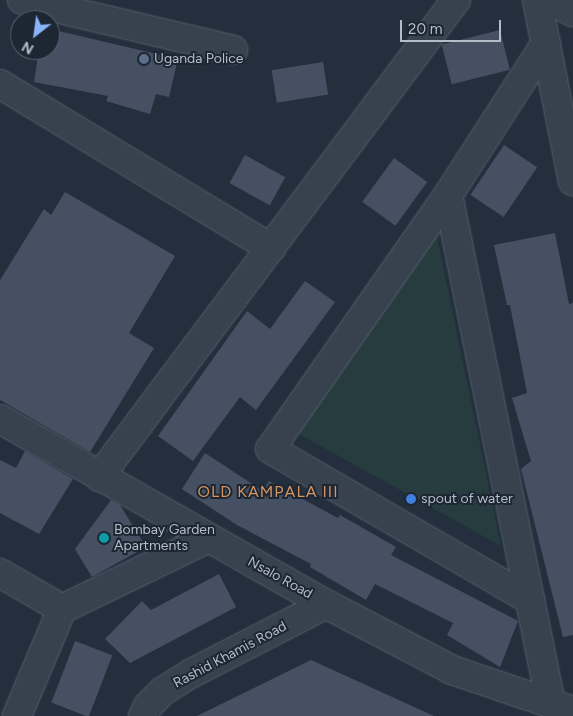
<!DOCTYPE html>
<style>
body{margin:0}
#map{position:relative;width:573px;height:716px;overflow:hidden;background:#242f3e;font-family:Figtree,sans-serif}
div>[style]{position:absolute}
[style*='--x']{left:calc(var(--x)*1px);top:calc(var(--y)*1px);width:calc(var(--w)*1px);rotate:calc(var(--a)*1deg)}
.green>*{inset:0;background:#263c3f}
.building>*{inset:0;background:#455162;transform-origin:0 0}
.roads{filter:drop-shadow(0 0 1px #565f6c) drop-shadow(0 0 1px #565f6c)}
.minor>*{height:28px;margin:-14px;padding:0 14px;transform-origin:14px;border-radius:14px;background:#38414e}
.dots>*{width:14px;height:14px;translate:-50% -50%;box-sizing:border-box;border:2px solid #1d2633;border-radius:50%}
span{translate:-50% -50%;white-space:nowrap;text-align:center;line-height:1.15;-webkit-text-stroke:4px #1d2633;paint-order:stroke}
.poi-label{font-size:14px;color:#b4bcc9}
.left{translate:0 -50%;text-align:left}
.street-label{font-size:14px;color:#b4bcc9}
.quarter-label{font-size:16px;color:#d59563;letter-spacing:1px}
.north{position:absolute;left:10px;top:10px;width:50px;height:50px;box-sizing:border-box;background:#1d2633;border:1px solid #59626f;border-radius:50%;rotate:210deg;font-size:14px;font-weight:700;line-height:20px;text-align:center;color:#b4bcc9}
.north::after{content:'';display:block;margin:auto;width:18px;height:22px;background:#8ab4f8;clip-path:polygon(50% 0,100% 100%,50% 72%,0 100%)}
.scale{position:absolute;left:400px;top:20px;width:101px;height:22px;box-sizing:border-box;border:2px solid #b4bcc9;border-top:0;padding-left:6px;font-size:15px;line-height:18px;white-space:nowrap;color:#b4bcc9;-webkit-text-stroke:4px #1d2633;paint-order:stroke}
</style>
<div id="map">
<div class="green">
<div style="clip-path:polygon(434px 222px,501px 546px,290px 429px)"></div>
</div>
<div class="building">
<div style="clip-path:polygon(50px 29px,178px 59px,169px 97px,156px 94px,150px 114px,106px 101px,108px 96px,34px 82px,39px 50px,50px 50px)"></div>
<div style="left:500px;top:30px;width:41px;height:60px;rotate:76deg"></div>
<div style="left:323px;top:62px;width:33px;height:52px;rotate:81deg"></div>
<div style="left:504px;top:145px;width:40px;height:60px;rotate:34deg"></div>
<div style="left:245px;top:155px;width:46px;height:32px;rotate:29deg"></div>
<div style="left:394px;top:158px;width:41px;height:54px;rotate:36deg"></div>
<div style="clip-path:polygon(65px 192px,175px 256px,129px 333px,154px 348px,90px 452px,0 400px,0 280px,44px 209px,51px 215px)"></div>
<div style="clip-path:polygon(555px 233px,569px 304px,573px 303px,573px 635px,563px 637px,521px 469px,531px 461px,512px 398px,527px 393px,510px 305px,507px 305px,494px 245px)"></div>
<div style="clip-path:polygon(305px 281px,335px 302px,256px 410px,240px 397px,193px 461px,158px 436px,247px 311px,270px 329px)"></div>
<div style="clip-path:polygon(25px 451px,73px 479px,39px 534px,0 513px,0 460px,16px 468px)"></div>
<div style="clip-path:polygon(205px 453px,263px 491px,269px 481px,338px 518px,340px 515px,396px 547px,391px 555px,518px 621px,500px 667px,447px 635px,453px 623px,375px 584px,366px 600px,310px 567px,311px 564px,237px 525px,182px 489px)"></div>
<div style="clip-path:polygon(111px 500px,120px 505px,146px 547px,92px 577px,75px 549px)"></div>
<div style="clip-path:polygon(219px 574px,236px 607px,130px 663px,105px 639px,142px 601px,151px 610px)"></div>
<div style="left:75px;top:641px;width:40px;height:66px;rotate:21deg"></div>
<div style="clip-path:polygon(311px 660px,434px 716px,197px 716px)"></div>
</div>
<div class="roads">
<div class="minor">
<div style="--x:22;--y:0;--w:217;--a:13.3"></div>
<div style="--x:537;--y:0;--w:185;--a:78.8"></div>
<div style="--x:549;--y:0;--w:27;--a:27"></div>
<div style="--x:546;--y:43;--w:181;--a:122.8"></div>
<div style="--x:448;--y:195;--w:519;--a:78.56"></div>
<div style="--x:0;--y:84;--w:317;--a:31.2"></div>
<div style="--x:448;--y:195;--w:310;--a:125"></div>
<div style="--x:270;--y:449;--w:301;--a:30.1"></div>
<div style="--x:0;--y:419;--w:375;--a:29.6"></div>
<div style="--x:326;--y:604;--w:142;--a:27.6"></div>
<div style="--x:452;--y:670;--w:128;--a:18.7"></div>
<div style="--x:99;--y:477;--w:596;--a:-53.19"></div>
<div style="--x:0;--y:573;--w:72;--a:30.1"></div>
<div style="--x:17;--y:716;--w:116;--a:-67.2"></div>
<div style="--x:62;--y:609;--w:163;--a:-25.8"></div>
<div style="--x:143;--y:716;--w:11;--a:-63"></div>
<div style="--x:148;--y:706;--w:21;--a:-45"></div>
<div style="--x:163;--y:691;--w:34;--a:-32"></div>
<div style="--x:192;--y:673;--w:151;--a:-27.2"></div>
</div>
</div>
<div class="dots">
<div style="left:144px;top:59px;background:#5c6f8a"></div>
<div style="left:411px;top:499px;background:#3f7fe0"></div>
<div style="left:104px;top:538px;background:#0f9aa8"></div>
</div>
<div class="poi-label">
<span class="left" style="left:154px;top:59px">Uganda Police</span>
<span class="left" style="left:421px;top:499px">spout of water</span>
<span class="left" style="left:114px;top:538px">Bombay Garden<br>Apartments</span>
</div>
<div class="street-label">
<span style="left:280px;top:578px;rotate:29deg">Nsalo Road</span>
<span style="left:230px;top:655px;rotate:-28deg">Rashid Khamis Road</span>
</div>
<div class="quarter-label">
<span style="left:268px;top:492px">OLD KAMPALA III</span>
</div>
<div class="north">N</div>
<div class="scale">20 m</div>
</div>
